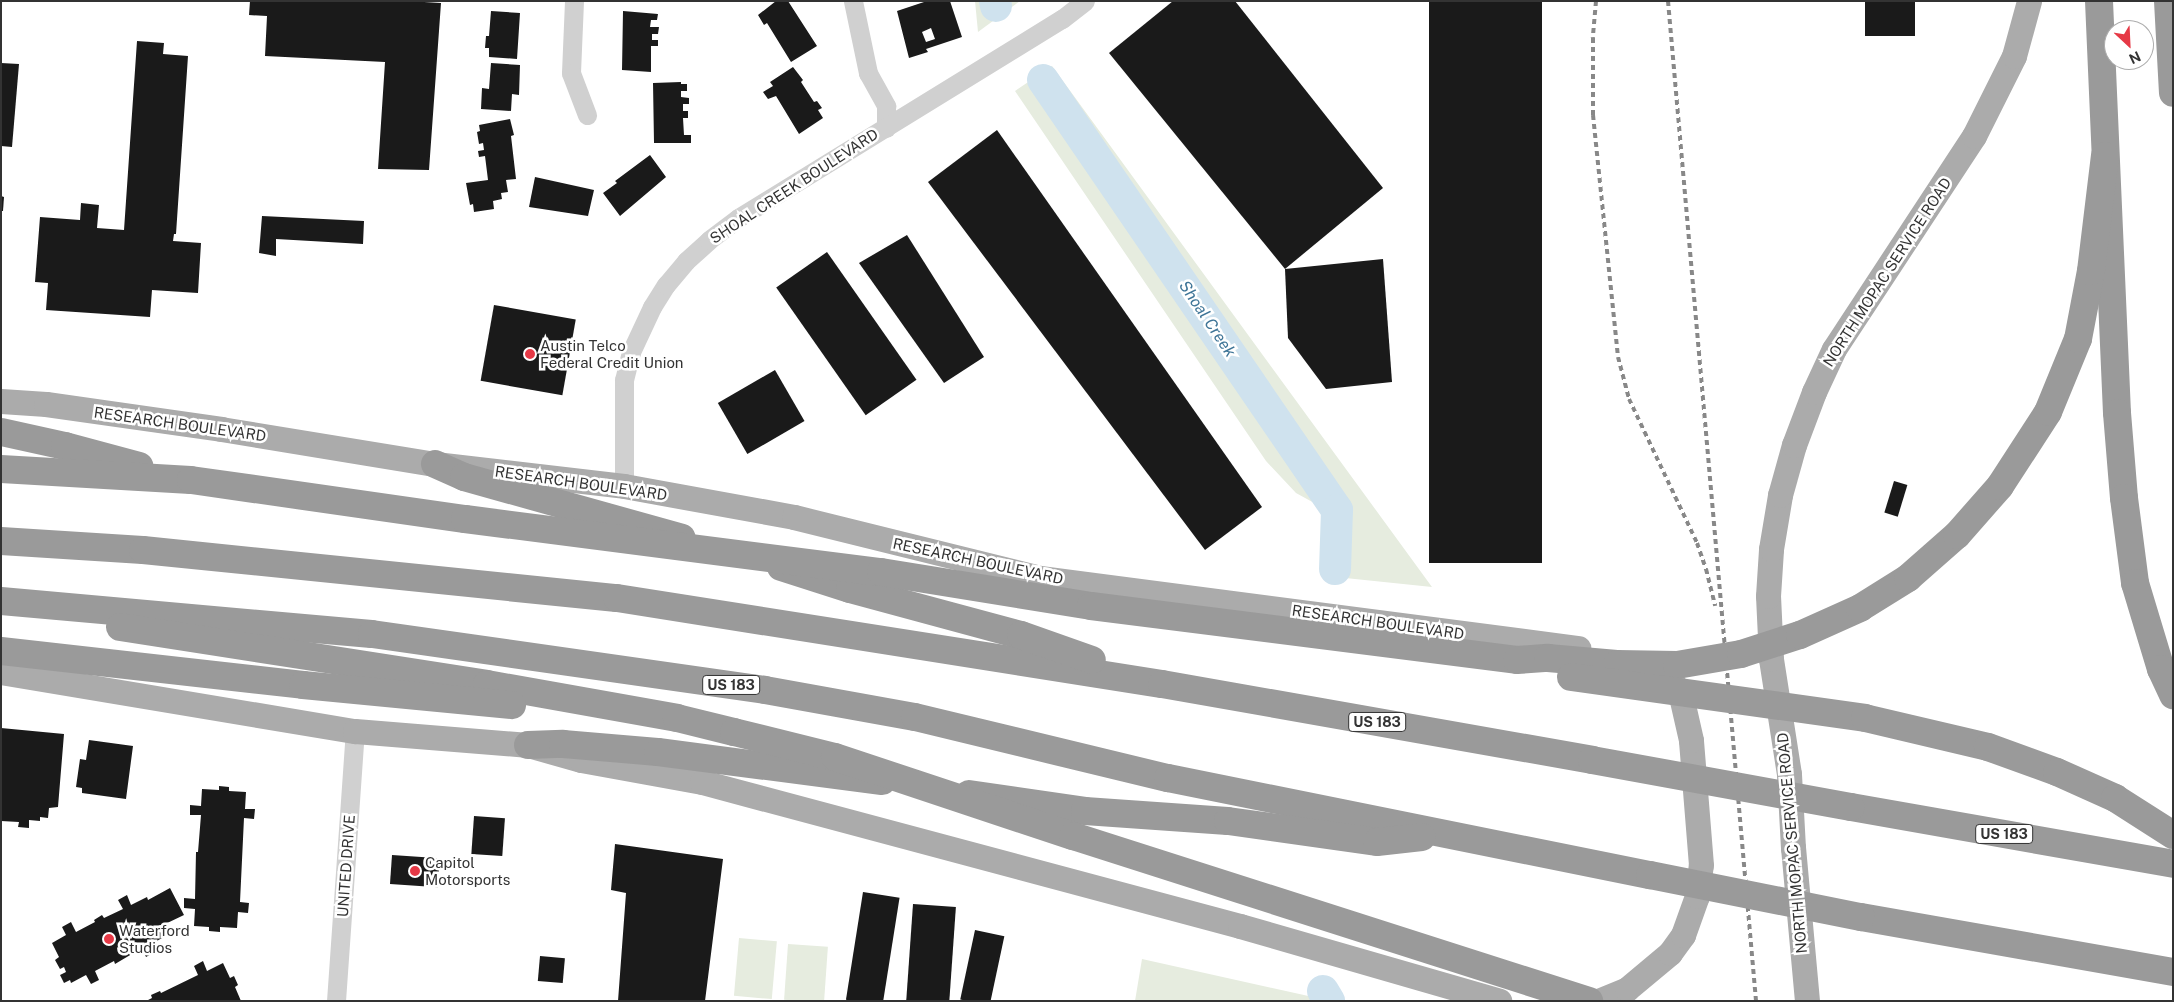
<!DOCTYPE html>
<style>
body{margin:0}
#map{position:relative;width:2174px;height:1002px;overflow:hidden;background:#fff;font-family:"Public Sans",sans-serif}
div>[style]{position:absolute}
[style*='--x']{left:calc(var(--x)*1px);top:calc(var(--y)*1px);width:calc(var(--w)*1px);rotate:calc(var(--a)*1deg)}
.green>*{inset:0;background:#e6ecdf;transform-origin:0 0}
.river>*{height:32px;margin:-16px;padding:0 16px;transform-origin:16px;border-radius:16px;background:#cfe2ee}
.building>*{inset:0;background:#1a1a1a;transform-origin:0 0}
.minor>*{height:19px;margin:-9.5px;padding:0 9.5px;transform-origin:9.5px;border-radius:9.5px;background:#d0d0d0}
.major>*{height:25px;margin:-12.5px;padding:0 12.5px;transform-origin:12.5px;border-radius:12.5px;background:#ababab}
.highway>*{height:28px;margin:-14px;padding:0 14px;transform-origin:14px;border-radius:14px;background:#9a9a9a}
.rail>*{height:4px;margin-top:-2px;transform-origin:0;background:repeating-linear-gradient(90deg,#888 0 5px,transparent 0 9px)}
.highway-bridge>*{height:28px;margin:-14px;padding:0 14px;transform-origin:14px;border-radius:14px;background:#9a9a9a}
.dots>*{width:14px;height:14px;translate:-50% -50%;box-sizing:border-box;border:2px solid #fff;border-radius:50%}
span{translate:-50% -50%;white-space:nowrap;text-align:center;line-height:1.15;-webkit-text-stroke:5px #fff;paint-order:stroke}
.shield-label span{padding:1px 4px;background:#fff;border:1px solid;border-radius:4px;-webkit-text-stroke-width:0}
.shield-label{font-size:14px;color:#333;font-weight:700}
.street-label{font-size:15px;color:#333}
.poi-label{font-size:15px;color:#333}
.left{translate:0 -50%;text-align:left}
.water-label{font-size:16px;color:#3f7597;font-style:italic}
.frame{position:absolute;inset:0;border:2px solid #333;pointer-events:none}
.north{position:absolute;left:2104px;top:20px;width:50px;height:50px;box-sizing:border-box;background:#fff;border:1px solid #adadad;border-radius:50%;rotate:155deg;font-size:14px;font-weight:700;line-height:20px;text-align:center;color:#333}
.north::after{content:'';display:block;margin:auto;width:18px;height:22px;background:#e63946;clip-path:polygon(50% 0,100% 100%,50% 72%,0 100%)}
</style>
<div id="map">
<div class="green">
<div style="clip-path:polygon(975px 1px,1020px 1px,978px 32px)"></div>
<div style="clip-path:polygon(1052px 66px,1432px 587px,1326px 576px,1332px 528px,1327px 510px,1296px 493px,1266px 461px,1015px 91px)"></div>
<div style="left:739px;top:938px;width:38px;height:58px;rotate:5deg"></div>
<div style="left:788px;top:944px;width:40px;height:56px;rotate:4deg"></div>
<div style="clip-path:polygon(1142px 959px,1331px 1001px,1135px 1001px)"></div>
</div>
<div class="river">
<div style="--x:995;--y:1;--w:5;--a:79"></div>
<div style="--x:1043;--y:80;--w:521;--a:55.64"></div>
<div style="--x:1337;--y:510;--w:59;--a:91.9"></div>
<div style="--x:1323;--y:991;--w:12;--a:59"></div>
</div>
<div class="building">
<div style="clip-path:polygon(250px 1px,407px 1px,441px 3px,429px 170px,378px 169px,385px 62px,265px 56px,267px 16px,249px 15px)"></div>
<div style="clip-path:polygon(776px 1px,788px 1px,817px 46px,791px 62px,767px 23px,764px 25px,758px 15px)"></div>
<div style="clip-path:polygon(evenodd,927px 1px,950px 1px,962px 37px,926px 49px,928px 52px,909px 58px,897px 11px,927px 1px,931px 28px,935px 39px,926px 42px,922px 32px,931px 28px)"></div>
<div style="clip-path:polygon(1173px 1px,1235px 1px,1383px 188px,1285px 269px,1109px 53px)"></div>
<div style="left:1429px;top:1px;width:113px;height:562px"></div>
<div style="left:1865px;top:1px;width:50px;height:35px"></div>
<div style="clip-path:polygon(491px 11px,520px 13px,517px 59px,489px 57px,489px 48px,485px 48px,486px 36px,489px 36px)"></div>
<div style="clip-path:polygon(623px 11px,658px 14px,657px 20px,651px 20px,650px 27px,659px 27px,658px 34px,652px 34px,652px 40px,658px 40px,658px 46px,651px 46px,651px 72px,622px 70px)"></div>
<div style="clip-path:polygon(137px 41px,164px 43px,163px 54px,188px 56px,176px 234px,174px 234px,173px 241px,201px 243px,198px 293px,152px 290px,150px 317px,46px 310px,48px 283px,35px 282px,40px 217px,80px 220px,81px 203px,99px 205px,97px 228px,124px 230px)"></div>
<div style="clip-path:polygon(1px 63px,19px 64px,12px 147px,1px 146px)"></div>
<div style="clip-path:polygon(491px 63px,520px 65px,519px 95px,512px 94px,511px 111px,481px 109px,482px 88px,489px 89px)"></div>
<div style="clip-path:polygon(793px 67px,803px 80px,801px 82px,814px 102px,817px 101px,822px 108px,818px 110px,823px 118px,799px 134px,776px 96px,768px 99px,763px 92px,773px 86px,770px 82px)"></div>
<div style="clip-path:polygon(681px 82px,681px 84px,687px 84px,687px 91px,681px 91px,681px 97px,689px 98px,689px 104px,683px 104px,683px 111px,688px 111px,688px 118px,683px 118px,684px 135px,691px 135px,691px 143px,654px 143px,653px 83px)"></div>
<div style="clip-path:polygon(510px 119px,514px 135px,511px 136px,516px 179px,506px 180px,508px 192px,501px 193px,502px 199px,493px 201px,494px 209px,474px 212px,473px 204px,470px 205px,466px 183px,488px 180px,485px 156px,479px 157px,478px 151px,484px 150px,483px 143px,479px 144px,477px 132px,480px 131px,479px 125px)"></div>
<div style="clip-path:polygon(997px 130px,1262px 507px,1205px 550px,928px 182px)"></div>
<div style="clip-path:polygon(650px 155px,666px 177px,620px 216px,603px 193px,617px 183px,615px 181px)"></div>
<div style="clip-path:polygon(535px 177px,594px 190px,588px 216px,529px 207px)"></div>
<div style="clip-path:polygon(1px 196px,4px 197px,3px 211px,1px 211px)"></div>
<div style="clip-path:polygon(262px 216px,364px 221px,363px 244px,276px 239px,276px 256px,259px 253px)"></div>
<div style="clip-path:polygon(907px 235px,984px 357px,944px 383px,859px 263px)"></div>
<div style="left:827px;top:252px;width:156px;height:62px;rotate:55deg"></div>
<div style="clip-path:polygon(1383px 259px,1392px 382px,1326px 389px,1288px 338px,1285px 269px)"></div>
<div style="left:494px;top:305px;width:83px;height:77px;rotate:10deg"></div>
<div style="left:775px;top:370px;width:59px;height:66px;rotate:60deg"></div>
<div style="left:1894px;top:481px;width:14px;height:33px;rotate:17deg"></div>
<div style="clip-path:polygon(1px 728px,64px 734px,58px 807px,49px 808px,48px 818px,40px 817px,40px 821px,29px 820px,29px 828px,18px 827px,19px 822px,1px 821px)"></div>
<div style="clip-path:polygon(89px 740px,133px 746px,126px 799px,82px 793px,82px 788px,76px 787px,80px 759px,86px 760px)"></div>
<div style="clip-path:polygon(219px 786px,229px 787px,229px 791px,246px 792px,245px 809px,255px 809px,254px 819px,244px 818px,240px 902px,249px 903px,248px 913px,238px 912px,237px 928px,220px 927px,220px 932px,209px 931px,209px 927px,194px 926px,195px 909px,184px 908px,184px 898px,195px 899px,196px 852px,198px 852px,201px 815px,190px 815px,190px 805px,201px 806px,202px 789px,219px 790px)"></div>
<div style="left:474px;top:816px;width:31px;height:38px;rotate:4deg"></div>
<div style="clip-path:polygon(615px 844px,723px 859px,705px 1001px,618px 1001px,626px 893px,611px 890px)"></div>
<div style="left:392px;top:855px;width:48px;height:29px;rotate:4deg"></div>
<div style="clip-path:polygon(170px 888px,184px 915px,161px 926px,166px 936px,151px 944px,155px 952px,146px 957px,142px 948px,115px 964px,114px 961px,95px 971px,99px 980px,91px 984px,86px 975px,71px 983px,70px 980px,64px 983px,60px 975px,66px 972px,64px 967px,60px 969px,55px 960px,59px 957px,52px 943px,66px 935px,62px 927px,71px 922px,76px 932px,95px 922px,94px 920px,102px 915px,104px 918px,123px 909px,118px 900px,127px 895px,131px 905px,147px 897px,148px 900px)"></div>
<div style="left:863px;top:892px;width:37px;height:109px;rotate:9deg"></div>
<div style="left:913px;top:904px;width:43px;height:97px;rotate:4deg"></div>
<div style="left:975px;top:930px;width:30px;height:71px;rotate:12deg"></div>
<div style="left:540px;top:956px;width:25px;height:25px;rotate:5deg"></div>
<div style="clip-path:polygon(203px 961px,207px 971px,223px 963px,230px 978px,234px 976px,238px 985px,235px 987px,241px 1001px,146px 1001px,152px 998px,151px 995px,160px 991px,161px 993px,198px 975px,194px 966px)"></div>
</div>
<div class="minor">
<div style="--x:574;--y:1;--w:72;--a:92.4"></div>
<div style="--x:571;--y:73;--w:45;--a:69.1"></div>
<div style="--x:853;--y:1;--w:74;--a:78.2"></div>
<div style="--x:868;--y:73;--w:38;--a:61"></div>
<div style="--x:886;--y:106;--w:22;--a:90"></div>
<div style="--x:624;--y:486;--w:106;--a:-90"></div>
<div style="--x:624;--y:380;--w:29;--a:-76"></div>
<div style="--x:631;--y:352;--w:50;--a:-65"></div>
<div style="--x:652;--y:307;--w:26;--a:-58"></div>
<div style="--x:666;--y:285;--w:31;--a:-50"></div>
<div style="--x:686;--y:261;--w:31;--a:-42"></div>
<div style="--x:709;--y:240;--w:36;--a:-37"></div>
<div style="--x:738;--y:218;--w:380;--a:-31.6"></div>
<div style="--x:1062;--y:19;--w:29;--a:-38"></div>
<div style="--x:336;--y:1001;--w:271;--a:-86"></div>
</div>
<div class="major">
<div style="--x:1;--y:401;--w:45;--a:3.8"></div>
<div style="--x:46;--y:404;--w:177;--a:8.1"></div>
<div style="--x:221;--y:429;--w:217;--a:9.3"></div>
<div style="--x:435;--y:464;--w:190;--a:6.6"></div>
<div style="--x:624;--y:486;--w:173;--a:10.3"></div>
<div style="--x:794;--y:517;--w:253;--a:13.9"></div>
<div style="--x:1040;--y:578;--w:543;--a:7.41"></div>
<div style="--x:1;--y:672;--w:359;--a:9.5"></div>
<div style="--x:355;--y:731;--w:174;--a:4.6"></div>
<div style="--x:528;--y:745;--w:55;--a:15.8"></div>
<div style="--x:581;--y:760;--w:123;--a:10.3"></div>
<div style="--x:702;--y:782;--w:557;--a:14.98"></div>
<div style="--x:1240;--y:926;--w:270;--a:16.1"></div>
<div style="--x:1598;--y:1001;--w:31;--a:-22"></div>
<div style="--x:1627;--y:989;--w:56;--a:-39.9"></div>
<div style="--x:1670;--y:953;--w:22;--a:-54"></div>
<div style="--x:1683;--y:935;--w:41;--a:-70.3"></div>
<div style="--x:1697;--y:896;--w:31;--a:-83"></div>
<div style="--x:1701;--y:865;--w:125;--a:-94.6"></div>
<div style="--x:1691;--y:740;--w:45;--a:-102.8"></div>
<div style="--x:1681;--y:696;--w:23;--a:-121"></div>
<div style="--x:1807;--y:1001;--w:154;--a:-95.2"></div>
<div style="--x:1793;--y:848;--w:74;--a:-93.1"></div>
<div style="--x:1789;--y:774;--w:116;--a:-98.9"></div>
<div style="--x:1771;--y:659;--w:63;--a:-92.7"></div>
<div style="--x:1768;--y:596;--w:47;--a:-86.3"></div>
<div style="--x:1771;--y:549;--w:55;--a:-80.5"></div>
<div style="--x:1780;--y:495;--w:52;--a:-74.4"></div>
<div style="--x:1794;--y:445;--w:57;--a:-69.3"></div>
<div style="--x:1814;--y:392;--w:47;--a:-65.1"></div>
<div style="--x:1834;--y:349;--w:255;--a:-56.7"></div>
<div style="--x:1974;--y:136;--w:89;--a:-63.4"></div>
<div style="--x:2014;--y:56;--w:57;--a:-74.7"></div>
</div>
<div class="highway">
<div style="--x:2099;--y:1;--w:412;--a:87.5"></div>
<div style="--x:2117;--y:413;--w:85;--a:85.3"></div>
<div style="--x:2124;--y:498;--w:86;--a:82.6"></div>
<div style="--x:2135;--y:583;--w:90;--a:73.2"></div>
<div style="--x:2161;--y:669;--w:29;--a:65"></div>
<div style="--x:2168;--y:1;--w:92;--a:86.9"></div>
<div style="--x:1;--y:432;--w:66;--a:12.3"></div>
<div style="--x:65;--y:446;--w:77;--a:15.1"></div>
<div style="--x:435;--y:464;--w:32;--a:24"></div>
<div style="--x:464;--y:477;--w:226;--a:15.6"></div>
<div style="--x:1;--y:469;--w:190;--a:3.3"></div>
<div style="--x:191;--y:480;--w:277;--a:8.1"></div>
<div style="--x:1;--y:541;--w:142;--a:3.6"></div>
<div style="--x:143;--y:550;--w:476;--a:5.8"></div>
<div style="--x:617;--y:598;--w:552;--a:8.97"></div>
<div style="--x:1162;--y:684;--w:437;--a:10"></div>
<div style="--x:781;--y:567;--w:72;--a:17.7"></div>
<div style="--x:850;--y:589;--w:177;--a:15.1"></div>
<div style="--x:1021;--y:635;--w:75;--a:19.4"></div>
<div style="--x:1;--y:601;--w:372;--a:5.1"></div>
<div style="--x:372;--y:634;--w:397;--a:8.1"></div>
<div style="--x:765;--y:690;--w:152;--a:10.2"></div>
<div style="--x:915;--y:717;--w:260;--a:13.6"></div>
<div style="--x:1168;--y:778;--w:492;--a:11.4"></div>
<div style="--x:120;--y:627;--w:371;--a:8.8"></div>
<div style="--x:487;--y:684;--w:193;--a:10.1"></div>
<div style="--x:677;--y:718;--w:59;--a:13.8"></div>
<div style="--x:1;--y:651;--w:304;--a:6.4"></div>
<div style="--x:303;--y:685;--w:210;--a:5.5"></div>
<div style="--x:528;--y:745;--w:35;--a:-2"></div>
<div style="--x:563;--y:744;--w:95;--a:4.8"></div>
<div style="--x:658;--y:752;--w:226;--a:7.4"></div>
<div style="--x:969;--y:794;--w:117;--a:8.3"></div>
<div style="--x:1085;--y:811;--w:143;--a:4"></div>
<div style="--x:1228;--y:821;--w:150;--a:8"></div>
<div style="--x:1377;--y:842;--w:45;--a:-6.3"></div>
<div style="--x:1851;--y:807;--w:327;--a:10"></div>
<div style="--x:1861;--y:917;--w:317;--a:10"></div>
</div>
<div class="rail">
<div style="--x:1596;--y:1;--w:37;--a:95"></div>
<div style="--x:1593;--y:38;--w:77;--a:90"></div>
<div style="--x:1593;--y:115;--w:243;--a:84.1"></div>
<div style="--x:1618;--y:357;--w:43;--a:75.3"></div>
<div style="--x:1629;--y:399;--w:159;--a:64.7"></div>
<div style="--x:1697;--y:543;--w:28;--a:71"></div>
<div style="--x:1706;--y:569;--w:38;--a:76"></div>
<div style="--x:1668;--y:1;--w:1004;--a:84.97"></div>
</div>
<div class="highway-bridge">
<div style="--x:465;--y:519;--w:419;--a:7.3"></div>
<div style="--x:881;--y:572;--w:213;--a:9.2"></div>
<div style="--x:1091;--y:606;--w:429;--a:7.2"></div>
<div style="--x:1517;--y:660;--w:31;--a:-4"></div>
<div style="--x:1548;--y:658;--w:69;--a:5"></div>
<div style="--x:1617;--y:664;--w:60;--a:1"></div>
<div style="--x:1677;--y:665;--w:65;--a:-9.8"></div>
<div style="--x:1741;--y:654;--w:62;--a:-17.9"></div>
<div style="--x:1800;--y:635;--w:66;--a:-24.2"></div>
<div style="--x:1860;--y:608;--w:57;--a:-32"></div>
<div style="--x:1908;--y:578;--w:65;--a:-41.3"></div>
<div style="--x:1957;--y:535;--w:65;--a:-48.7"></div>
<div style="--x:2000;--y:486;--w:88;--a:-57"></div>
<div style="--x:2048;--y:412;--w:79;--a:-67.7"></div>
<div style="--x:2078;--y:339;--w:69;--a:-79.2"></div>
<div style="--x:2091;--y:271;--w:116;--a:-83.1"></div>
<div style="--x:1571;--y:677;--w:297;--a:7.9"></div>
<div style="--x:1865;--y:718;--w:126;--a:13.3"></div>
<div style="--x:1988;--y:747;--w:73;--a:19.9"></div>
<div style="--x:2057;--y:772;--w:64;--a:24.1"></div>
<div style="--x:2115;--y:798;--w:69;--a:32.5"></div>
<div style="--x:734;--y:732;--w:104;--a:13.9"></div>
<div style="--x:835;--y:757;--w:251;--a:18.4"></div>
<div style="--x:1073;--y:836;--w:542;--a:17.73"></div>
<div style="--x:1592;--y:760;--w:263;--a:10.3"></div>
<div style="--x:1650;--y:875;--w:215;--a:11.3"></div>
</div>
<div class="dots">
<div style="left:530px;top:354px;background:#e63946"></div>
<div style="left:415px;top:871px;background:#e63946"></div>
<div style="left:109px;top:939px;background:#e63946"></div>
</div>
<div class="shield-label">
<span style="left:731px;top:685px">US 183</span>
<span style="left:1377px;top:722px">US 183</span>
<span style="left:2004px;top:834px">US 183</span>
</div>
<div class="street-label">
<span style="left:794px;top:186px;rotate:-33deg">SHOAL CREEK BOULEVARD</span>
<span style="left:1887px;top:272px;rotate:-57deg">NORTH MOPAC SERVICE ROAD</span>
<span style="left:180px;top:424px;rotate:8deg">RESEARCH BOULEVARD</span>
<span style="left:581px;top:483px;rotate:8deg">RESEARCH BOULEVARD</span>
<span style="left:978px;top:561px;rotate:12deg">RESEARCH BOULEVARD</span>
<span style="left:1378px;top:622px;rotate:8deg">RESEARCH BOULEVARD</span>
<span style="left:1792px;top:843px;rotate:-95deg">NORTH MOPAC SERVICE ROAD</span>
<span style="left:346px;top:866px;rotate:-86deg">UNITED DRIVE</span>
</div>
<div class="poi-label">
<span class="left" style="left:540px;top:354px">Austin Telco<br>Federal Credit Union</span>
<span class="left" style="left:425px;top:871px">Capitol<br>Motorsports</span>
<span class="left" style="left:119px;top:939px">Waterford<br>Studios</span>
</div>
<div class="water-label">
<span style="left:1207px;top:319px;rotate:56deg">Shoal Creek</span>
</div>
<div class="frame"></div>
<div class="north">N</div>
</div>
